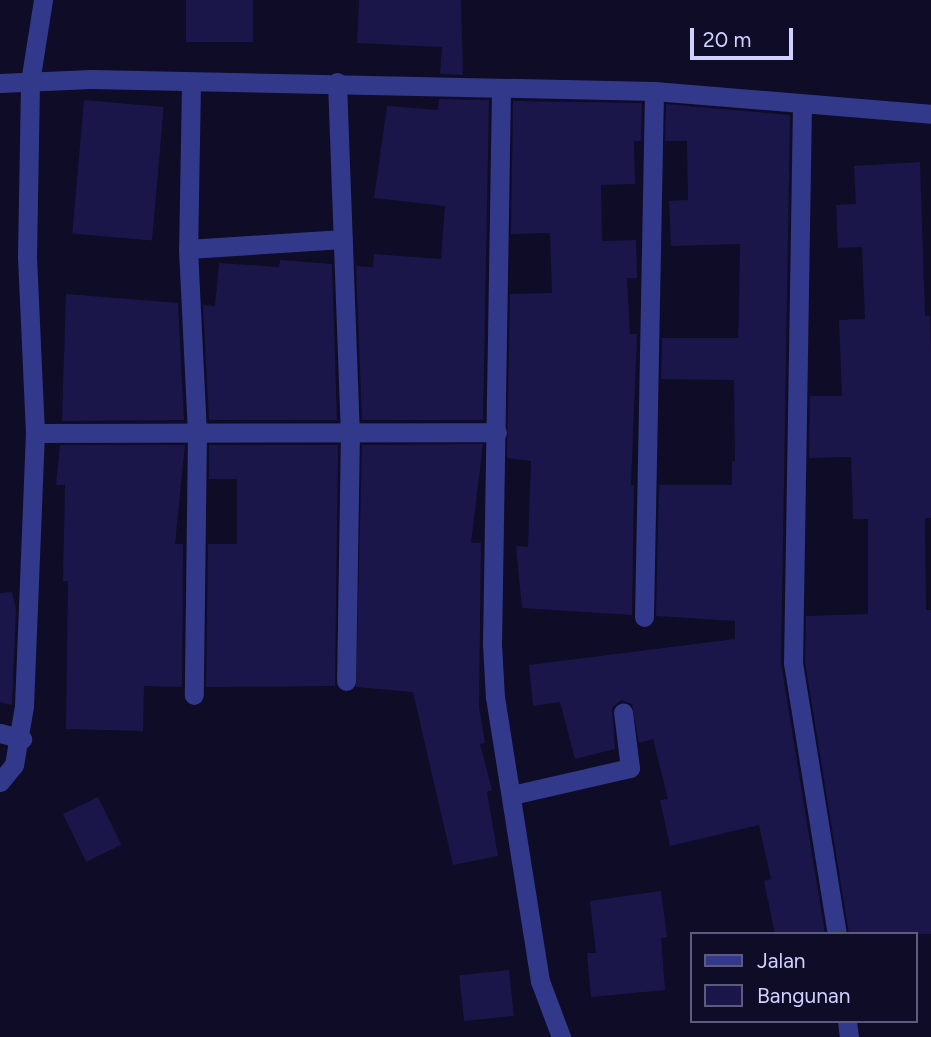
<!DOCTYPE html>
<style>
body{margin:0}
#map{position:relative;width:931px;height:1037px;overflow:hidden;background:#0e0c26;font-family:Figtree,sans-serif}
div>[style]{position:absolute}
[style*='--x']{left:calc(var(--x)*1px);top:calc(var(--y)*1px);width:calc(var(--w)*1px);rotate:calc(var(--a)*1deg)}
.building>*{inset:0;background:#1b1649;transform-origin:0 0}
.minor>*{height:19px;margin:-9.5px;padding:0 9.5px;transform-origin:9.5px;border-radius:9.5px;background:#32398a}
span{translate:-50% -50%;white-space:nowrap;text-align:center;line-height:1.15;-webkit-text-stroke:7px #0e0c26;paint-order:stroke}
.legend{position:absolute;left:690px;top:932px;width:228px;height:91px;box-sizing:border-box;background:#0e0c26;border:2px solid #5c5b7d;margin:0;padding:9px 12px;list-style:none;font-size:21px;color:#d1d1ff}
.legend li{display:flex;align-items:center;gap:14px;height:35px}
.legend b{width:35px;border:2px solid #5c5b7d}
.scale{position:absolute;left:690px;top:28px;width:103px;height:32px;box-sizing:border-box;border:4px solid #d1d1ff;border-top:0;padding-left:9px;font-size:21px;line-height:24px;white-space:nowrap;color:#d1d1ff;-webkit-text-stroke:5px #0e0c26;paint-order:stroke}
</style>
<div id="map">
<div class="building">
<div style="left:186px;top:0;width:67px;height:42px"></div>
<div style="clip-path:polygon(359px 0,461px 0,463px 75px,440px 74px,442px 47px,357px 43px)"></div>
<div style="clip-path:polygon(439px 99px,489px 100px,483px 420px,362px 420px,356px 266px,373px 267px,374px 254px,441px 259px,445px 206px,374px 198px,387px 106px,438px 110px)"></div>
<div style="left:84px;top:100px;width:80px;height:134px;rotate:5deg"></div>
<div style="clip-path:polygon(513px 101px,642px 103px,641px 141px,634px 141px,635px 184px,601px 185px,602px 241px,636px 240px,637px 278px,627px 278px,630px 334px,637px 334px,631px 485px,634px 485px,632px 615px,522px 608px,516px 546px,528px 547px,531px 461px,507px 458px,510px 294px,552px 293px,550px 233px,511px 234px)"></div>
<div style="clip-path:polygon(666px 104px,790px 115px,781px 663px,825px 934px,775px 934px,764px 881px,771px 879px,759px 825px,670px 846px,660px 800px,668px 799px,653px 739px,639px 743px,632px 704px,621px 700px,612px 708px,615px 749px,575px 759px,560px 702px,533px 706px,529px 665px,735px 639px,735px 621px,656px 616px,659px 485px,732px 485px,732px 461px,735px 461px,734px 380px,661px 379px,662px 338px,738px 338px,739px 310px,740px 244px,671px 246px,669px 201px,688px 200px,687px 141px,665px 141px)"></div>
<div style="clip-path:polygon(920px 162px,925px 316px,930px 316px,931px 351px,931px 518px,925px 518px,926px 610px,931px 610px,931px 934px,849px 934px,805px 662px,806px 616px,868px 614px,868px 519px,853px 519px,851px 457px,809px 458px,810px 396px,842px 396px,839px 320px,865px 319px,862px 247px,838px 248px,836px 205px,856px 204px,854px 166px)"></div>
<div style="clip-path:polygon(280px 260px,332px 264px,337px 420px,209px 420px,203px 305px,215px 306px,219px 263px,279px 267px)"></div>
<div style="clip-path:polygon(66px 294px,178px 303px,184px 420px,62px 421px)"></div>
<div style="clip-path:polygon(483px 444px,471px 543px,481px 543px,479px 708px,485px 743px,480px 744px,492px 790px,487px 792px,498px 856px,453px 865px,413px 692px,356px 687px,362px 445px)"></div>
<div style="clip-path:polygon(60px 445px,185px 445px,175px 544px,183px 544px,182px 687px,144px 686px,143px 731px,66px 729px,68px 581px,63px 581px,65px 485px,56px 485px)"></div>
<div style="clip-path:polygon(209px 445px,338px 445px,335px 686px,206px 687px,208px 544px,237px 544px,237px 479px,209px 479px)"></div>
<div style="clip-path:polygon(12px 592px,16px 609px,12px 705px,0 702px,0 593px)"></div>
<div style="left:98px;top:797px;width:53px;height:39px;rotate:64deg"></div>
<div style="clip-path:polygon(661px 891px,667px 937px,661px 938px,665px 990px,591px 997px,587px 953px,596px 953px,590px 901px)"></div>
<div style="left:509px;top:970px;width:46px;height:50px;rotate:84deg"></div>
</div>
<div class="minor">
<div style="--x:337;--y:82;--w:349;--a:87.9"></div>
<div style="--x:350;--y:431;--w:250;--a:90.9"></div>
<div style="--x:0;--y:83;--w:91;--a:-2.5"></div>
<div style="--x:91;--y:79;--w:563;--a:1.22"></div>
<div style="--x:654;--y:91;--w:278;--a:4.7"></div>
<div style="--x:191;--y:83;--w:166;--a:91"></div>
<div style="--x:188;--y:249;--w:183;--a:87.2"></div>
<div style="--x:197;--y:432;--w:263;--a:90.7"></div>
<div style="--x:501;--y:90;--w:554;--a:90.93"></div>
<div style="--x:492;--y:644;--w:53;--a:86.8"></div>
<div style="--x:495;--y:697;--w:288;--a:81"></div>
<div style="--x:540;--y:981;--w:60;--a:69.4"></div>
<div style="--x:802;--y:104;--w:559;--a:90.92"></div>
<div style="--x:793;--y:663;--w:275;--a:80.8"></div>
<div style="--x:188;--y:249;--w:155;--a:-3.7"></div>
<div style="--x:35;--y:433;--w:462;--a:-0.1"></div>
<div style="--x:644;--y:617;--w:526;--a:-88.91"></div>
<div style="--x:0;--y:733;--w:23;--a:15"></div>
<div style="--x:0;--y:782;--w:22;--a:-51"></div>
<div style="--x:14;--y:765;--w:60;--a:-80.4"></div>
<div style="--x:24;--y:706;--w:273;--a:-87.7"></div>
<div style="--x:35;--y:433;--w:177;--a:-92.6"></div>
<div style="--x:27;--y:256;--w:174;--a:-89"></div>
<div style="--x:30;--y:82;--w:83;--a:-81"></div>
<div style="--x:512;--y:795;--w:121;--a:-12.9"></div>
<div style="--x:630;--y:768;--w:56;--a:-97.1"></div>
<div style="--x:847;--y:1021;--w:16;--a:83"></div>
</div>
<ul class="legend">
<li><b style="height:9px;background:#32398a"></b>Jalan</li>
<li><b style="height:19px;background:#1b1649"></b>Bangunan</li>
</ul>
<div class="scale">20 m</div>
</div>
